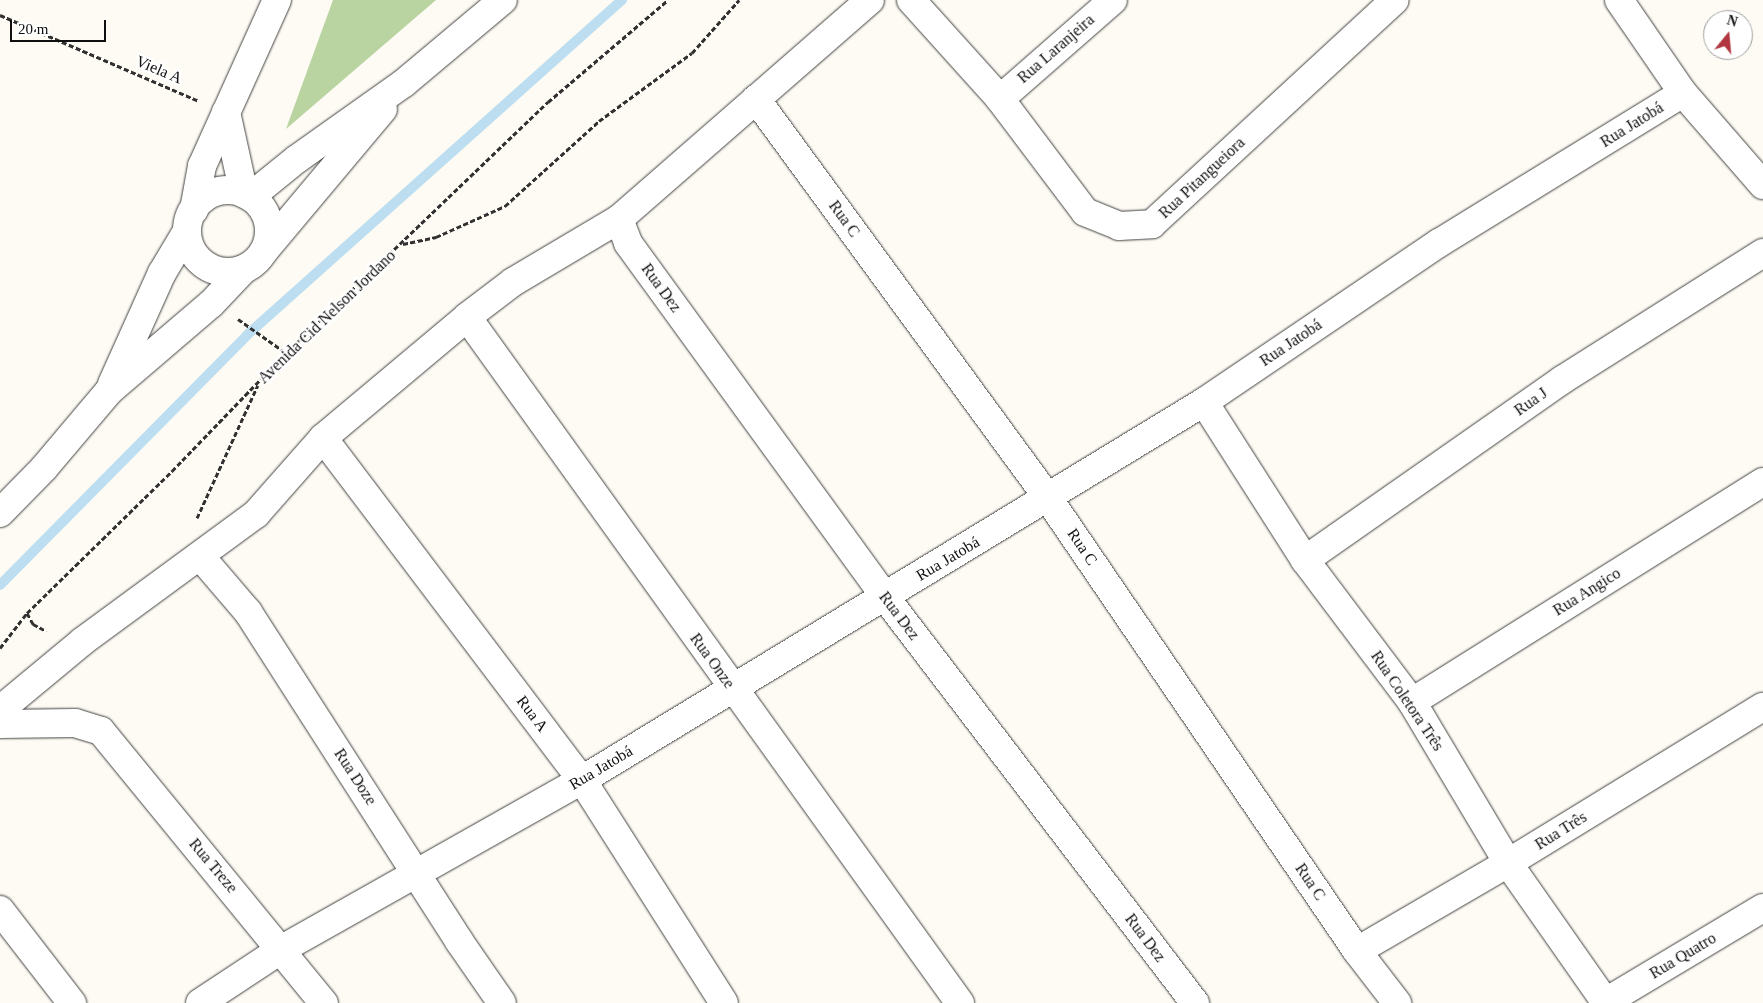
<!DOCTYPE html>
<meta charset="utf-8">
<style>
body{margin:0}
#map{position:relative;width:1763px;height:1003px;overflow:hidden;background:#fdfbf3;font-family:Georgia,serif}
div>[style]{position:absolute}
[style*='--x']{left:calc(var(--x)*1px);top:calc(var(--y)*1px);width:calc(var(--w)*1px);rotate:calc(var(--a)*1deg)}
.forest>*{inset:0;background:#b9d4a0}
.stream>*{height:10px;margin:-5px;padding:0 5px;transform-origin:5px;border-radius:5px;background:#bddef0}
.path>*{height:3px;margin-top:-1.5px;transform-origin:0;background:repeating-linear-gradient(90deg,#313131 0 5px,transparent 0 7.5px)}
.roads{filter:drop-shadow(0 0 1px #424242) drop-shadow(0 0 1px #424242)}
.minor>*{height:28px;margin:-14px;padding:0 14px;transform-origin:14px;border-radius:14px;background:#fff}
.minor>.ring{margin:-14px;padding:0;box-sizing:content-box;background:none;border:28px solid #fff;border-radius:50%}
span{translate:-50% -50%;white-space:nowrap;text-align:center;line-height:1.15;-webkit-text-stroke:5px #fff;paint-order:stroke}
.street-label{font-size:16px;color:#0f0f0f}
.north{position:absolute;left:1703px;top:10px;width:50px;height:50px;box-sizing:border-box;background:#fff;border:1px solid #9f9f9f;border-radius:50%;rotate:17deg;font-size:14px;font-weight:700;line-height:20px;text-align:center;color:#0f0f0f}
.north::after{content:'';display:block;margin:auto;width:18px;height:22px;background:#b03640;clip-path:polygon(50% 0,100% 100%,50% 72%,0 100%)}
.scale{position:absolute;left:10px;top:20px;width:96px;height:22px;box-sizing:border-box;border:2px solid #0f0f0f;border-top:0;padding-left:6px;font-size:15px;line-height:18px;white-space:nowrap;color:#0f0f0f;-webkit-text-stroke:4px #fff;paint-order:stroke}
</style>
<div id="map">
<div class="forest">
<div style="clip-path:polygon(333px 0,436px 0,286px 129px)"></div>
</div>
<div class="stream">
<div style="--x:0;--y:585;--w:351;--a:-45.3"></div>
<div style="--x:247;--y:335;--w:503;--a:-41.78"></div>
</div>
<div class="path">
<div style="--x:0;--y:15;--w:217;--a:23.4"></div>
<div style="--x:403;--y:244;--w:34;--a:-12"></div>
<div style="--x:436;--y:237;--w:76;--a:-24.2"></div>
<div style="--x:505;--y:206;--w:127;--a:-42.1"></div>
<div style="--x:599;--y:121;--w:115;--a:-36.2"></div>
<div style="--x:692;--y:53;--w:71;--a:-48.4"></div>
<div style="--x:238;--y:319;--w:59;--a:35.3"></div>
<div style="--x:197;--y:518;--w:146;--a:-65.4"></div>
<div style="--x:27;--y:613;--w:13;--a:61"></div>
<div style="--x:33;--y:624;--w:15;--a:28"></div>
<div style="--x:0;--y:648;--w:44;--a:-52.4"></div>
<div style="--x:27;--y:613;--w:203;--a:-44.4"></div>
<div style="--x:172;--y:471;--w:164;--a:-46"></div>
<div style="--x:286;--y:353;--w:363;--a:-43.8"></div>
<div style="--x:548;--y:102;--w:157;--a:-40.4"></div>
</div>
<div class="roads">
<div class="minor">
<div style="--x:911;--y:0;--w:133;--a:48"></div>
<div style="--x:1000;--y:99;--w:141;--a:53"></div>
<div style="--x:1085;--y:212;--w:37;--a:22"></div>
<div style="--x:1119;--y:226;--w:33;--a:-3"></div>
<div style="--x:1152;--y:224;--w:330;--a:-42.7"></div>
<div style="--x:1619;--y:0;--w:113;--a:55.5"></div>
<div style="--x:1683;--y:93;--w:122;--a:49"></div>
<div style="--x:756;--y:99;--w:494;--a:53.8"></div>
<div style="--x:1048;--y:498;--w:548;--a:55.7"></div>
<div style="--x:1357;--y:951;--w:66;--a:52.4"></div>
<div style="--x:1000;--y:99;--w:150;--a:-41.2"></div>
<div style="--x:226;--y:112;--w:84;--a:77.6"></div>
<div class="ring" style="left:187px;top:190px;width:54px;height:54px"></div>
<div style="--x:250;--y:197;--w:60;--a:-39"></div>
<div style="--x:297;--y:159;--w:131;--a:-35.4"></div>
<div style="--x:404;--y:83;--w:129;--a:-40"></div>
<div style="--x:194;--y:210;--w:45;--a:-79.7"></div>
<div style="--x:202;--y:166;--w:182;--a:-65.7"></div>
<div style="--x:619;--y:219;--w:26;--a:69"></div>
<div style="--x:628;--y:243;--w:437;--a:54"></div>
<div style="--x:885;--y:597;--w:511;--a:52.64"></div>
<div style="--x:264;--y:251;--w:185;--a:-50"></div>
<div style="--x:467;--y:317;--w:845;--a:54.3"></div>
<div style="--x:112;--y:384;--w:122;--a:-65.8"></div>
<div style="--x:162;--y:273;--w:49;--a:-59.2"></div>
<div style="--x:1204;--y:402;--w:188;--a:57.4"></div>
<div style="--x:1305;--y:560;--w:178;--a:53"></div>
<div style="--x:1412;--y:702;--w:187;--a:59.2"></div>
<div style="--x:1508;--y:863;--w:171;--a:55"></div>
<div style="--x:323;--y:438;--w:429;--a:52.9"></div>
<div style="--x:582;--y:780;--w:264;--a:57.5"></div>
<div style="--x:0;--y:513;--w:63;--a:-45.6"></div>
<div style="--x:44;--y:468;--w:101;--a:-49.8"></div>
<div style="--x:109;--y:391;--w:134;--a:-40.5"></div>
<div style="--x:211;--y:304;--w:48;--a:-46.7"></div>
<div style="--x:200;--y:556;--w:74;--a:49.4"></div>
<div style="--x:248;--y:612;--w:391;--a:57.3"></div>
<div style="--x:459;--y:941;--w:75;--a:55.3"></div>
<div style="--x:1305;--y:560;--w:314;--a:-35"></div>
<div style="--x:1562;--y:380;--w:238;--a:-32.3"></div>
<div style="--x:1412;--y:702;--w:414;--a:-32.1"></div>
<div style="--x:0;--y:710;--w:108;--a:-39.7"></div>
<div style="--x:83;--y:641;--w:215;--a:-36.3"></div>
<div style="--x:256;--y:514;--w:101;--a:-48.6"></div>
<div style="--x:323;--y:438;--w:188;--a:-40"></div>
<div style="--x:467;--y:317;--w:58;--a:-37.3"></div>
<div style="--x:513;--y:282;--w:123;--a:-30.7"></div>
<div style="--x:619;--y:219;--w:333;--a:-41.1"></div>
<div style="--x:0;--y:724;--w:75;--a:-0.8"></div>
<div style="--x:75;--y:723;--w:27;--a:17"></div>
<div style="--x:101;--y:731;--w:352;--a:50.7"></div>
<div style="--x:0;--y:910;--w:118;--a:52.3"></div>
<div style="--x:1357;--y:951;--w:175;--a:-30.2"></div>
<div style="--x:1508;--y:863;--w:299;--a:-31.5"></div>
<div style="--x:200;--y:1003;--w:98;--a:-33.4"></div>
<div style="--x:282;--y:949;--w:344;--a:-29.4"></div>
<div style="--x:582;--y:780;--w:728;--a:-31.29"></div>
<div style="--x:1204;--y:402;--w:284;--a:-34.1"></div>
<div style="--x:1439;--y:243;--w:286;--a:-31.6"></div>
<div style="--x:1604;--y:1003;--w:185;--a:-30.9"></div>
</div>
</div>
<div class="street-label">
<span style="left:1056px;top:49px;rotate:-41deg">Rua Laranjeira</span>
<span style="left:159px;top:70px;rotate:23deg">Viela A</span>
<span style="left:1632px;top:125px;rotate:-32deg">Rua Jatobá</span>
<span style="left:1202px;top:178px;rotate:-43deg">Rua Pitangueiora</span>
<span style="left:844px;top:219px;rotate:54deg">Rua C</span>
<span style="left:661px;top:288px;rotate:54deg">Rua Dez</span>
<span style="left:327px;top:317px;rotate:-44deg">Avenida Cid Nelson Jordano</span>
<span style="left:1291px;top:343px;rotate:-34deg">Rua Jatobá</span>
<span style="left:1531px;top:402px;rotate:-35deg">Rua J</span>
<span style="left:1082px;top:547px;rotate:56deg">Rua C</span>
<span style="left:948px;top:559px;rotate:-31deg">Rua Jatobá</span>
<span style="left:1587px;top:592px;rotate:-32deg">Rua Angico</span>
<span style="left:899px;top:616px;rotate:53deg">Rua Dez</span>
<span style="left:712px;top:661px;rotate:54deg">Rua Onze</span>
<span style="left:1407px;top:701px;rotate:56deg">Rua Coletora Três</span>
<span style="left:532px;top:714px;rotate:53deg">Rua A</span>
<span style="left:601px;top:768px;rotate:-31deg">Rua Jatobá</span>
<span style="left:355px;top:777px;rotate:57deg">Rua Doze</span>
<span style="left:1561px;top:831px;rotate:-32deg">Rua Três</span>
<span style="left:213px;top:866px;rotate:50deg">Rua Treze</span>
<span style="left:1310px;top:882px;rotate:56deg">Rua C</span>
<span style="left:1145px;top:938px;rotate:53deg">Rua Dez</span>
<span style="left:1683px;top:956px;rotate:-31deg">Rua Quatro</span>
</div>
<div class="north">N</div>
<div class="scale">20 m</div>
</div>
